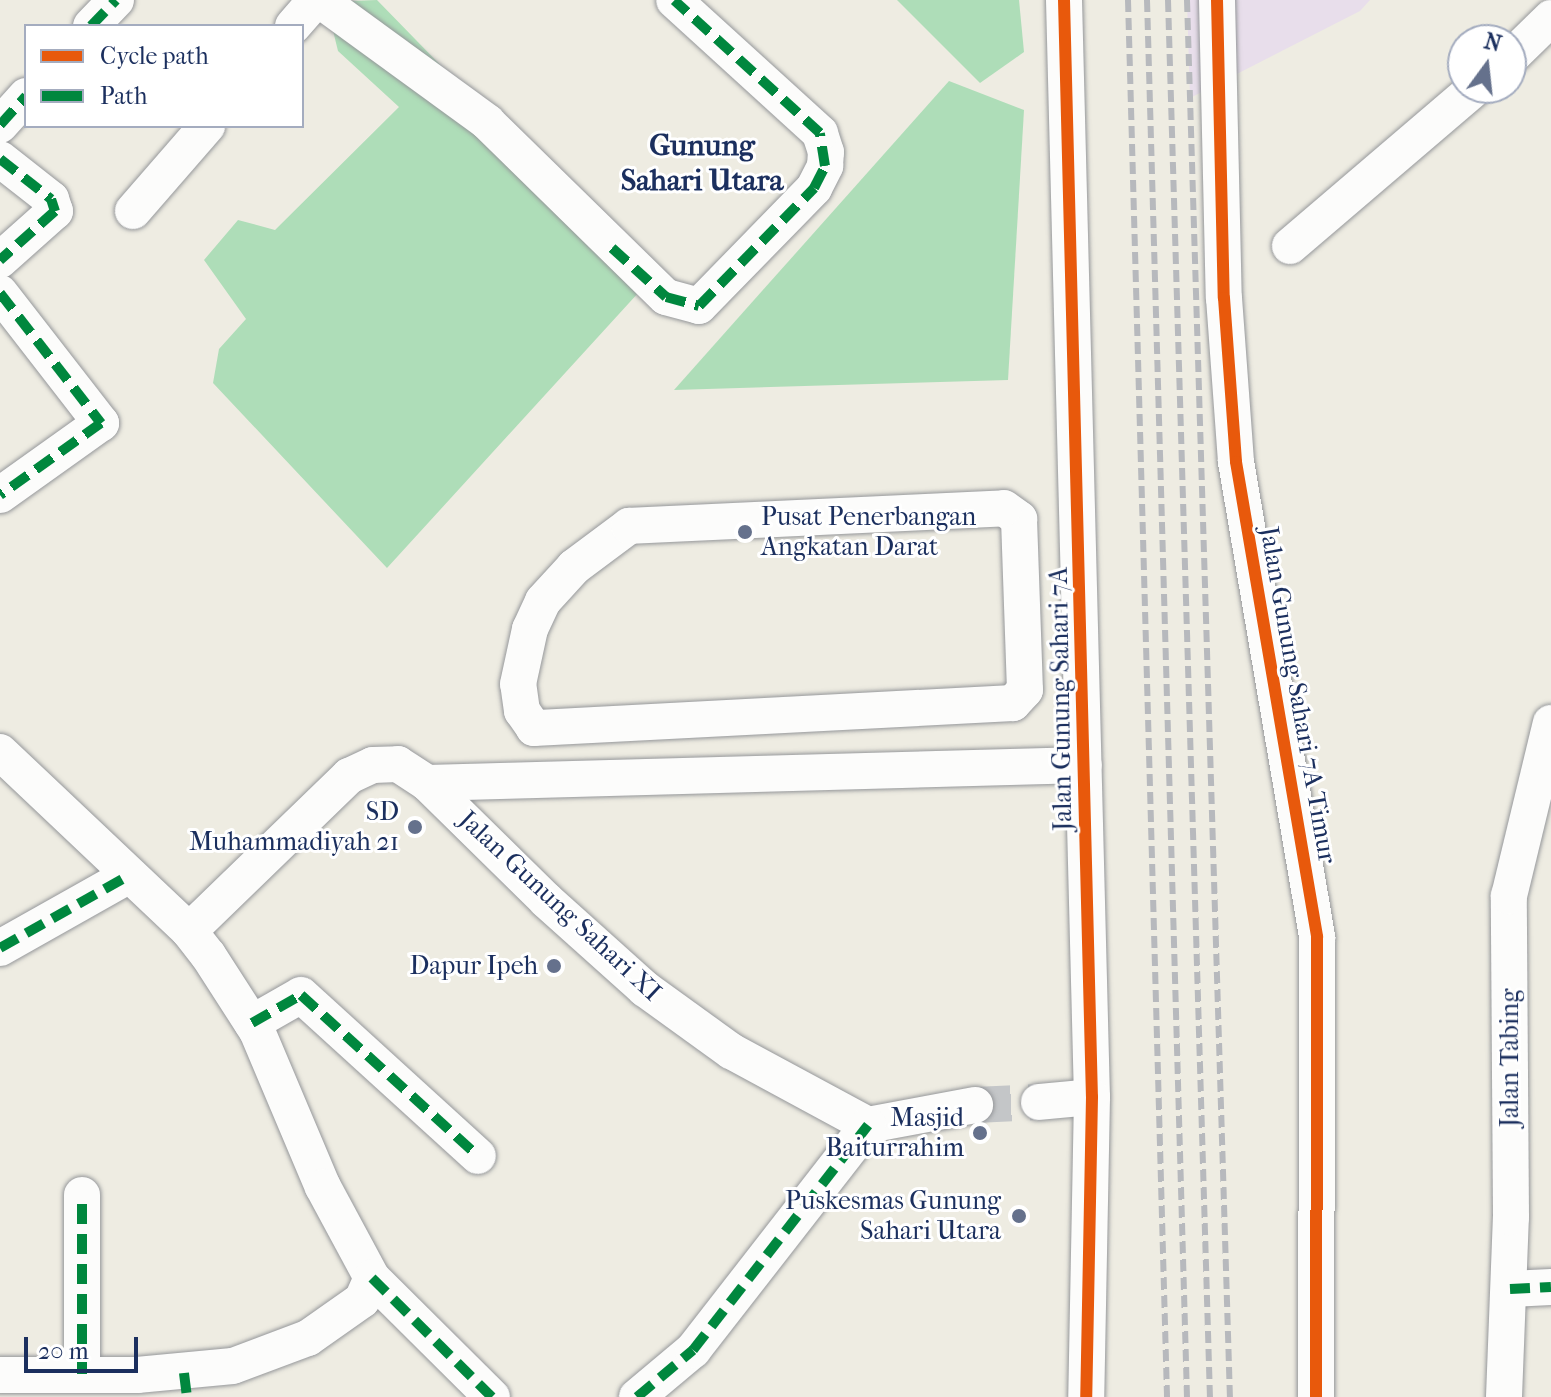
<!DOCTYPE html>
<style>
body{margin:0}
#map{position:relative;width:1551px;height:1397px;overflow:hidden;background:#eeece2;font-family:"IM FELL French Canon",serif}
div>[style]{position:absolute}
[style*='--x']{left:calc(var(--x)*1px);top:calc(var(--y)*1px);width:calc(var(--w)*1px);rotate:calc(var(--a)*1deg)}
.built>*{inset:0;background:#e8deeb}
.green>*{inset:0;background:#aeddb8}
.minor-tunnel>*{height:36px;margin-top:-18px;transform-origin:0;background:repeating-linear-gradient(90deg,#c4c6c8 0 36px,transparent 0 54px)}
.roads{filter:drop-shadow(0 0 2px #95979a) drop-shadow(0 0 2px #95979a)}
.minor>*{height:36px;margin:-18px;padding:0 18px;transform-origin:18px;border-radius:18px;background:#fcfcfb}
.rail>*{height:6px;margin-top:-3px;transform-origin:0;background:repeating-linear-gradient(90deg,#b7b9bd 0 12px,transparent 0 18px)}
.quiet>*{height:10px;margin-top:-5px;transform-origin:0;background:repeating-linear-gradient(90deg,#00873e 0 20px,transparent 0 30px)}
.cycleway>*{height:12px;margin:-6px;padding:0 6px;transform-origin:6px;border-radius:6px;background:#e8590c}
.dots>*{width:22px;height:22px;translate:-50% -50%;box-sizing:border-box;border:4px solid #fff;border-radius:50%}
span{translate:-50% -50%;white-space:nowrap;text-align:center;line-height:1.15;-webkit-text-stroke:6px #fff;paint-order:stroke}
.poi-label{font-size:26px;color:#1b2f5e}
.left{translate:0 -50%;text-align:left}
.right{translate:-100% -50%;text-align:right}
.street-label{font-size:26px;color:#1b2f5e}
.quarter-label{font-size:30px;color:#1b2f5e;font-weight:700}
.legend{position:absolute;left:24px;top:24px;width:280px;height:104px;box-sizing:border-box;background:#fff;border:2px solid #a4acbf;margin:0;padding:10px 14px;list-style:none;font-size:24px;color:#1b2f5e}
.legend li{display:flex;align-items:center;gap:16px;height:40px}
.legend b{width:40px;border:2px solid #a4acbf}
.north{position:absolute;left:1447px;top:24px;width:80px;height:80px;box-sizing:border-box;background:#fff;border:2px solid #a4acbf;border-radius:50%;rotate:15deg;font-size:22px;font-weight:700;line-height:32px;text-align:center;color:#1b2f5e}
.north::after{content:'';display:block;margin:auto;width:28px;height:36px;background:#65718c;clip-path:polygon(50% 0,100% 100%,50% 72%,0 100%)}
.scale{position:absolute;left:24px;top:1337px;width:114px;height:36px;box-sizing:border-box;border:4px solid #1b2f5e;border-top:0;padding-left:10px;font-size:24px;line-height:28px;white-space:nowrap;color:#1b2f5e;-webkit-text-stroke:6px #fff;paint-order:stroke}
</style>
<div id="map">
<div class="built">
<div style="clip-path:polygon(1187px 0,1370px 0,1360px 11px,1190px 98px)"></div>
</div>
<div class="green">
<div style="clip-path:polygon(377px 0,650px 280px,387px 568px,213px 383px,219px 349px,246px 319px,204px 260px,238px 220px,275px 230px,399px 107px,338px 51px,326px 2px)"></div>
<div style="clip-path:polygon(897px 0,1019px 0,1024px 52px,980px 83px)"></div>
<div style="clip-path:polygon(949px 81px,1024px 110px,1008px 380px,674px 390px)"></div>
</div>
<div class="minor-tunnel">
<div style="--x:975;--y:1105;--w:64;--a:-2.7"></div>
</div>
<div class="roads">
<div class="minor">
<div style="--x:320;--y:0;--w:207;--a:36.1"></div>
<div style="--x:487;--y:122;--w:250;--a:44.4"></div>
<div style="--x:666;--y:297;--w:34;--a:15"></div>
<div style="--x:699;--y:306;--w:165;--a:-45.7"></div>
<div style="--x:814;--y:188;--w:25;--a:-63"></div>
<div style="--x:825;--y:166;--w:14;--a:-86"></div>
<div style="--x:826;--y:152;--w:20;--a:-108"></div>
<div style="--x:820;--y:133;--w:197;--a:-137.7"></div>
<div style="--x:1064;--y:0;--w:1097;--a:88.54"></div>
<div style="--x:1092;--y:1097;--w:300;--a:91.1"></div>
<div style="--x:1217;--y:0;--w:298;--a:88.7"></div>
<div style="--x:1224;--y:298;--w:164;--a:85.8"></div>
<div style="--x:1236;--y:462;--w:482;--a:80.3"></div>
<div style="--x:1317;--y:937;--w:460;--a:90.1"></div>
<div style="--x:91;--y:26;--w:36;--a:-46"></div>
<div style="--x:293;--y:26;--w:35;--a:-49"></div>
<div style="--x:1511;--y:57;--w:56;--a:-44.3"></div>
<div style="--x:0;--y:125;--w:39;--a:-48"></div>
<div style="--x:0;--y:159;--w:65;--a:38.1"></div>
<div style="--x:51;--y:199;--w:13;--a:72"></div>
<div style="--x:55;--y:211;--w:74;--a:138.3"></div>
<div style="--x:133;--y:211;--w:113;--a:-49"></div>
<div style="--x:1290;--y:246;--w:243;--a:-40.5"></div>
<div style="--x:0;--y:293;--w:165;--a:52.2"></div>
<div style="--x:101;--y:423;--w:124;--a:144.5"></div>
<div style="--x:1004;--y:508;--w:19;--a:36"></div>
<div style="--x:1019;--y:519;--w:171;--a:88"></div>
<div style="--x:1025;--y:690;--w:18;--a:133"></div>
<div style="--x:1013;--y:703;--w:480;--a:177"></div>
<div style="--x:534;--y:728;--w:21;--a:-125"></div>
<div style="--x:522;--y:711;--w:27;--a:-98"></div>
<div style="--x:518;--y:684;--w:56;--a:-77.7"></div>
<div style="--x:530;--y:629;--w:31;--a:-65"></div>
<div style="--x:543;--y:601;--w:46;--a:-47.6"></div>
<div style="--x:574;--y:567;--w:69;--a:-36.7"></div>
<div style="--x:629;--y:526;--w:375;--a:-2.7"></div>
<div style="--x:0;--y:752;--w:260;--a:43.4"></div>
<div style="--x:189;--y:931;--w:31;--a:52"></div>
<div style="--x:208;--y:955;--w:90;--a:57.2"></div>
<div style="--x:257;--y:1031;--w:169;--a:67.1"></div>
<div style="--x:323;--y:1187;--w:103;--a:61.7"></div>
<div style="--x:372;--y:1278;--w:169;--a:44.8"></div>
<div style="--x:427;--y:783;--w:657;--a:-1.57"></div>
<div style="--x:189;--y:931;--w:223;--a:-44.1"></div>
<div style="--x:349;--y:776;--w:26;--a:-25"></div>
<div style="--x:373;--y:765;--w:25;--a:-2"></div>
<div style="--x:398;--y:764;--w:35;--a:33"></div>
<div style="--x:427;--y:783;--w:168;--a:44.5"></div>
<div style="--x:547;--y:901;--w:132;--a:41.9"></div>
<div style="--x:645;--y:989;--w:106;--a:35.8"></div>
<div style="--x:731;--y:1051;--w:156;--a:28.4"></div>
<div style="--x:868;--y:1125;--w:109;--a:-10.6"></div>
<div style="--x:0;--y:948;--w:147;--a:-29.4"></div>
<div style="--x:252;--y:1023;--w:56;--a:-29.7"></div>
<div style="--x:301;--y:995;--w:239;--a:42.3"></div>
<div style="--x:1039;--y:1102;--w:53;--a:-5.4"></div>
<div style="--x:1510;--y:1289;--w:41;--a:-2.8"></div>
<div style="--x:82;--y:1374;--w:179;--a:-90"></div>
<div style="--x:0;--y:1375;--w:137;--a:0"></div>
<div style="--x:137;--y:1375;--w:96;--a:-5.4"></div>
<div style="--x:233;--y:1366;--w:80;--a:-20.5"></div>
<div style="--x:308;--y:1338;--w:66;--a:-35.1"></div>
<div style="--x:362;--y:1300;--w:24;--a:-66"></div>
<div style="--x:637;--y:1397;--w:73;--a:-40"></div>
<div style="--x:693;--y:1350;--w:285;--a:-52.1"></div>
<div style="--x:1504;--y:1397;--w:180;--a:-87.8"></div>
<div style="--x:1511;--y:1217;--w:321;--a:-90.4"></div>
<div style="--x:1509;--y:896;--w:178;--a:-76.4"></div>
</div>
</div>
<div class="rail">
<div style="--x:1128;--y:0;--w:1398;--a:88.4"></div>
<div style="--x:1147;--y:0;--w:1398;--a:88.36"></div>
<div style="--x:1168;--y:0;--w:1398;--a:88.28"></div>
<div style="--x:1187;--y:0;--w:1398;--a:88.24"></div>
</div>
<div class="quiet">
<div style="--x:91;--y:26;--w:36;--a:-46"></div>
<div style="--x:0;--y:125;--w:39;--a:-48"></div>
<div style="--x:0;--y:159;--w:65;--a:38.1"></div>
<div style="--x:51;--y:199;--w:13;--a:72"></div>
<div style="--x:55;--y:211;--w:74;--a:138.3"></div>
<div style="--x:612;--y:248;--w:73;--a:42.2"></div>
<div style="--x:666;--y:297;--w:34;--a:15"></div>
<div style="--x:699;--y:306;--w:165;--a:-45.7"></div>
<div style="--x:814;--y:188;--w:25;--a:-63"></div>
<div style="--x:825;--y:166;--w:33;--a:-99"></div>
<div style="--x:820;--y:133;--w:197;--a:-137.7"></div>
<div style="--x:0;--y:293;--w:165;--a:52.2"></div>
<div style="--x:101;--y:423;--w:124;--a:144.5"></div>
<div style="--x:0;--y:948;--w:147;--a:-29.4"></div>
<div style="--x:252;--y:1023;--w:56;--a:-29.7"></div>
<div style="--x:301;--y:995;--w:239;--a:42.3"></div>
<div style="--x:372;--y:1278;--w:169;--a:44.8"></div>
<div style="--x:1510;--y:1289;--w:41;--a:-2.8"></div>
<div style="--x:184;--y:1373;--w:24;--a:83"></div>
<div style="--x:82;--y:1374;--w:179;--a:-90"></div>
<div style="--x:637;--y:1397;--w:73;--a:-40"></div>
<div style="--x:693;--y:1350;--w:285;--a:-52.1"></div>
</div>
<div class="cycleway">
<div style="--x:1064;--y:0;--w:1097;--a:88.54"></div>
<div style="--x:1092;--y:1097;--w:300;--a:91.1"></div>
<div style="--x:1217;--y:0;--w:298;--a:88.7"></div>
<div style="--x:1224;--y:298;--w:164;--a:85.8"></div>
<div style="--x:1236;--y:462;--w:482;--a:80.3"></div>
<div style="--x:1317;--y:937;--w:460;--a:90.1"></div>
</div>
<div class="dots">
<div style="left:745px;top:532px;background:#65718c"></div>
<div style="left:415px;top:827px;background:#65718c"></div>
<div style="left:554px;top:966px;background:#65718c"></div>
<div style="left:980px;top:1133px;background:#65718c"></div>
<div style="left:1019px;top:1216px;background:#65718c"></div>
</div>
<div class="poi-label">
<span class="left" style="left:761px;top:532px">Pusat Penerbangan<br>Angkatan Darat</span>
<span class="right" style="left:399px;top:827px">SD<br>Muhammadiyah 21</span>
<span class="right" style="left:538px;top:966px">Dapur Ipeh</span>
<span class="right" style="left:964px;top:1133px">Masjid<br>Baiturrahim</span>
<span class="right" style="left:1001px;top:1216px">Puskesmas Gunung<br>Sahari Utara</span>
</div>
<div class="street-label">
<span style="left:1298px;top:695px;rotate:80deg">Jalan Gunung Sahari 7A Timur</span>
<span style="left:1061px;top:699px;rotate:-91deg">Jalan Gunung Sahari 7A</span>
<span style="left:560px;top:906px;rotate:43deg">Jalan Gunung Sahari XI</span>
<span style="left:1510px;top:1058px;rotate:-90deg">Jalan Tabing</span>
</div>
<div class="quarter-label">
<span style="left:702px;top:163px">Gunung<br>Sahari Utara</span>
</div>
<ul class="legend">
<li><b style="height:10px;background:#e8590c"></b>Cycle path</li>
<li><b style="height:10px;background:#00873e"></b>Path</li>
</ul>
<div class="north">N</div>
<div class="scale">20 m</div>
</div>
